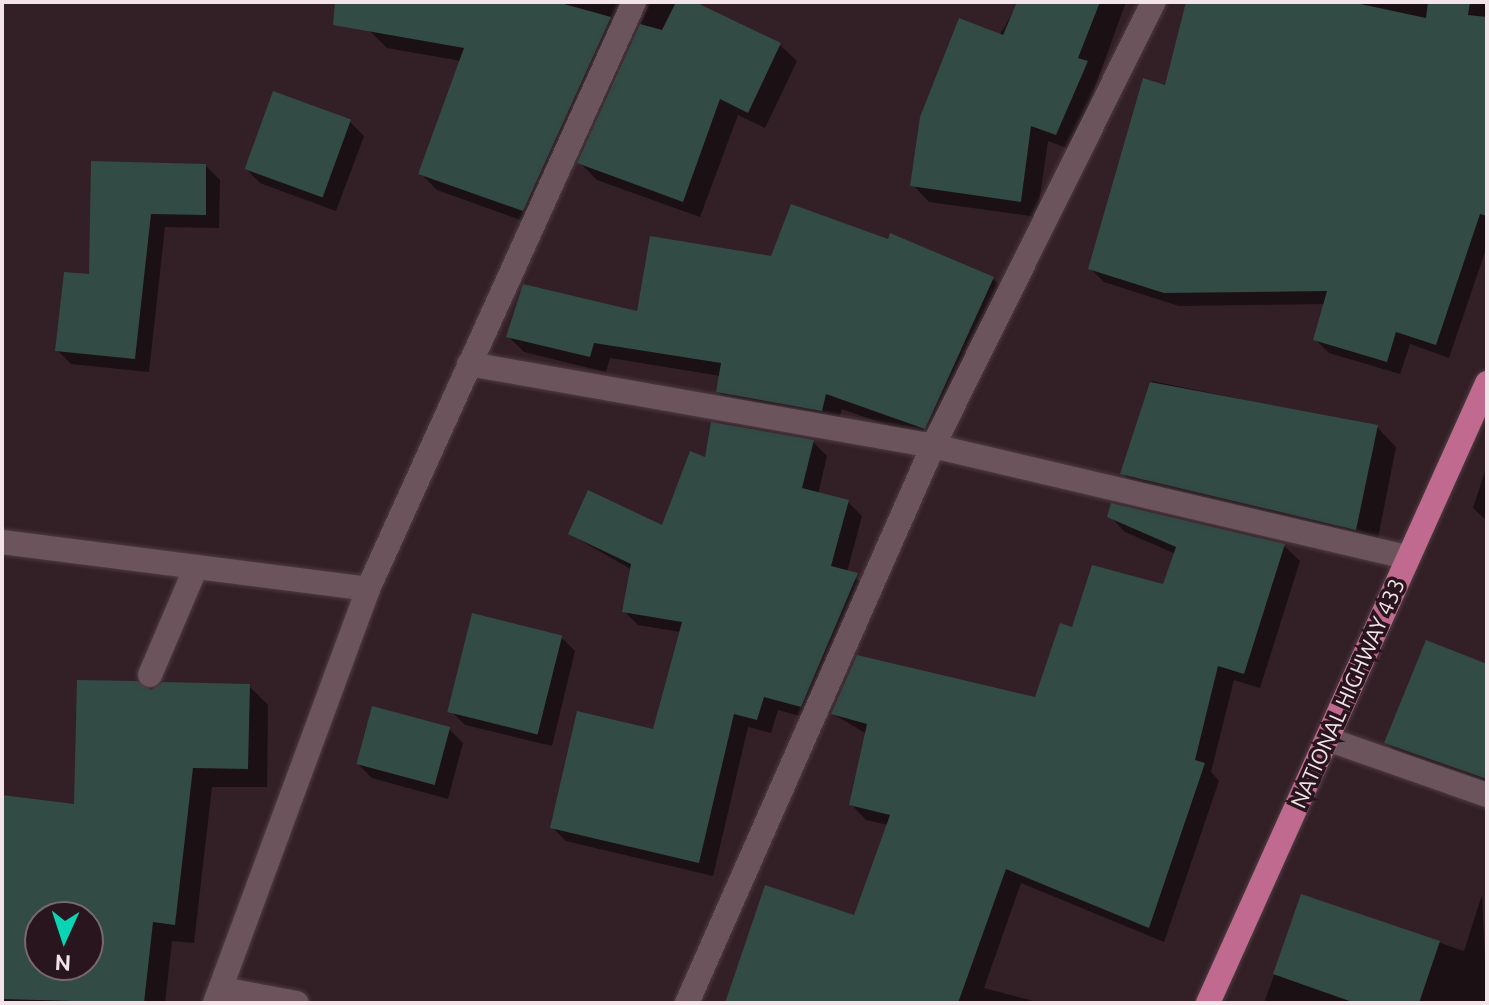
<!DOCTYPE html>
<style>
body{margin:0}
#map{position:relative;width:1489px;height:1005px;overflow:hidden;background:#331f26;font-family:Ubuntu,sans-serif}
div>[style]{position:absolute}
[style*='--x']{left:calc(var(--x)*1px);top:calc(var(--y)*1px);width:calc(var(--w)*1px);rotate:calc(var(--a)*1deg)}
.shadow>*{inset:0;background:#0007}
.building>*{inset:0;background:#324b45;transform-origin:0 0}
.roads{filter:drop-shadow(0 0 2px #4e3d43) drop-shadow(0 0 2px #4e3d43)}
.minor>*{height:24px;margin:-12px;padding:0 12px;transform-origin:12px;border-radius:12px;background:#6b545c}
.major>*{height:24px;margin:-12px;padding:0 12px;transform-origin:12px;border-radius:12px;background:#bf6a8e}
span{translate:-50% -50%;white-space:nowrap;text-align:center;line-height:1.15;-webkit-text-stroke:7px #28151d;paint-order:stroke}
.street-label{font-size:22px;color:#f2e4e8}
.frame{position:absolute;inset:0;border:4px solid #f2e4e8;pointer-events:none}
.north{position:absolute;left:24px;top:901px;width:80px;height:80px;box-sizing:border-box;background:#28151d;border:2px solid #79686e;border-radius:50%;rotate:183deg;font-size:22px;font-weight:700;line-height:32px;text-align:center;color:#f2e4e8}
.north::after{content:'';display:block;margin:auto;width:28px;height:36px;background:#09d5b5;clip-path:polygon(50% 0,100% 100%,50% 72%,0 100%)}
</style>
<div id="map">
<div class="shadow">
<div style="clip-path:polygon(375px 2px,690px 2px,780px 45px,797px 61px,765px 128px,738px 115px,700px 217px,597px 180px,580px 163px,649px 4px,637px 13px,540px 227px,437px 190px,420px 173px,461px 61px,387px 48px,370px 31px)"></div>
<div style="clip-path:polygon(1019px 2px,1126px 2px,1072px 150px,1048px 141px,1037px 217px,929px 202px,913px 185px)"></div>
<div style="clip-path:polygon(1188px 2px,1487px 2px,1487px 246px,1449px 358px,1410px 344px,1400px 374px,1329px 353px,1315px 339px,1325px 304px,1179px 306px,1104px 282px,1090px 268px,1166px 87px)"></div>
<div style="clip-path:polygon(350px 122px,364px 136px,336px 211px,260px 183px,246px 169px)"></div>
<div style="clip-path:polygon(93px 163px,206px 166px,220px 180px,219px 228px,165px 227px,149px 372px,71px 364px,57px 350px,91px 277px)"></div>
<div style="clip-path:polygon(772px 258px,993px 279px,1009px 295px,941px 444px,842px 409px,837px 426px,734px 408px,718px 392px,721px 376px,610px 358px,606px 372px,524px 352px,508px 336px,639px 313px)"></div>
<div style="clip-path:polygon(1152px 381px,1377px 427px,1396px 447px,1376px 548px,1142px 493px,1123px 474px)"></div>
<div style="clip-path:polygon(813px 442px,827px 456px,818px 494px,848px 502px,862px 516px,847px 572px,871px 589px,815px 720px,778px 710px,771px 733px,748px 727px,713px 876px,566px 841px,552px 827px,655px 731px,681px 632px,638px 625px,624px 611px,632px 570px,570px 534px,664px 528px,707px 459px)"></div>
<div style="clip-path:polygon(1487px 465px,1487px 521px,1473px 508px)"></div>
<div style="clip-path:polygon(1110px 516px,1284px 546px,1300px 561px,1260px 688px,1234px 680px,1211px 772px,1219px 781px,1164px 942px,1021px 883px,984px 988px,1041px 1003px,727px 1003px,855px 918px,888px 825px,866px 820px,851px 804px,867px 734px,833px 714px,1036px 699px,1074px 630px,1165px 587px,1176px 554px,1125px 532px)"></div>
<div style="clip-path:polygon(561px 637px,575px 651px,552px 746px,465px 725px,451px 711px)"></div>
<div style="clip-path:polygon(1487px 667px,1487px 790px,1405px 761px,1387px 743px)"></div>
<div style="clip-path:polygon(evenodd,249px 686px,268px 705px,267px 787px,212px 787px,194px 943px,172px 941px,165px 1003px,2px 1003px,2px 797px,76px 806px,151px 692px,249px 686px,40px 917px,88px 917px,88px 965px,40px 965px,40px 917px)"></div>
<div style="clip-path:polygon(449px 729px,463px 743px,448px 799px,372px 778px,358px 764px)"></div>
<div style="clip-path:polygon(1482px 895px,1487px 1003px,1264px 1003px,1303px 896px,1464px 951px)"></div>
</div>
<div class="building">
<div style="clip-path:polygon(335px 2px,557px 2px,611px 17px,523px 211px,418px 174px,464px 48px,333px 25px)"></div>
<div style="clip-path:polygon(676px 2px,695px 2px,781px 43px,748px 113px,720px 99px,683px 202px,577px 163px,640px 24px,662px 30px)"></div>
<div style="clip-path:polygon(1017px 2px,1100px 2px,1078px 58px,1088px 61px,1056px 135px,1031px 126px,1021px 202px,910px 186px,920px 117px,959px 18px,1003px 35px)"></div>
<div style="clip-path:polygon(1186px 2px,1351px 2px,1426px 18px,1428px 2px,1470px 2px,1468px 15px,1487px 17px,1487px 216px,1480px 214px,1436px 345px,1396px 332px,1387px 362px,1313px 340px,1327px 291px,1164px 293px,1088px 269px,1143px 78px,1165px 85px)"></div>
<div style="left:273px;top:91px;width:83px;height:83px;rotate:20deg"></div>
<div style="clip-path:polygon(91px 161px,206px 164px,206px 215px,151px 214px,135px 359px,55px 351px,64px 272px,89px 274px)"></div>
<div style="clip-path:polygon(791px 204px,888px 239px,890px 233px,994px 277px,925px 429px,826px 394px,822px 411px,716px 392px,721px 363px,594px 343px,590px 357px,506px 337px,523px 284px,637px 311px,650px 236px,771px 256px)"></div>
<div style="clip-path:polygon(1150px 382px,1378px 425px,1356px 530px,1120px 474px)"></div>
<div style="clip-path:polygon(711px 422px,814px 440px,802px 488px,849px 500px,831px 566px,858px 573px,801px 707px,764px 697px,757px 720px,734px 714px,699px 863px,550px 828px,577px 711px,653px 729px,682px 622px,622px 612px,631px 564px,568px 534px,588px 490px,662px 525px,690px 451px,705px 457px)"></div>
<div style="clip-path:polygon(1111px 503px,1285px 544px,1244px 674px,1218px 666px,1195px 760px,1205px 763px,1149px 928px,1006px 869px,958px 1003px,725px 1003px,765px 885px,854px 915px,890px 815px,849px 805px,867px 724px,831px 714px,857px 655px,1035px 697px,1060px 623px,1072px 627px,1092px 565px,1163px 584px,1176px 547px,1107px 517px)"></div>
<div style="left:472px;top:613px;width:93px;height:102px;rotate:14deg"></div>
<div style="clip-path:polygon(1426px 640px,1487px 664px,1487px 779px,1384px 743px)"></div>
<div style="clip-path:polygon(evenodd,77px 680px,137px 681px,151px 690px,163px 682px,250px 684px,248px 769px,193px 768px,175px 925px,153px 922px,144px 1003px,2px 999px,2px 795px,74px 804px,77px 680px,40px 917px,88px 917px,88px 965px,40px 965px,40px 917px)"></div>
<div style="left:372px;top:706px;width:81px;height:60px;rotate:15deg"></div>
<div style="clip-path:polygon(1301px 894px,1440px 941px,1419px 1003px,1355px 1003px,1273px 974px)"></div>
</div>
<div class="roads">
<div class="minor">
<div style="--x:469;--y:364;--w:471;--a:10"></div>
<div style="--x:933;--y:446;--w:487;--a:13.2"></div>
<div style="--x:2;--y:542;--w:369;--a:7.3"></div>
<div style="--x:150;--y:675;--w:117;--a:-66.9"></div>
<div style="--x:1327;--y:739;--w:170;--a:19.3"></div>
<div style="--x:222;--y:989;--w:76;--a:10.6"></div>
<div style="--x:215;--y:1003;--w:441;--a:-69.7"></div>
<div style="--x:368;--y:589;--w:644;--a:-65.62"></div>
<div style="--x:687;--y:1003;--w:609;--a:-66.17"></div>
<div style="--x:933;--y:446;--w:496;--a:-63.6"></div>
</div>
<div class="major">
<div style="--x:1208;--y:1003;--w:680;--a:-65.77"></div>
</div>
</div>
<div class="street-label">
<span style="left:1347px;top:693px;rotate:-66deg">NATIONAL HIGHWAY 433</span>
</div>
<div class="frame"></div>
<div class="north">N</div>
</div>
